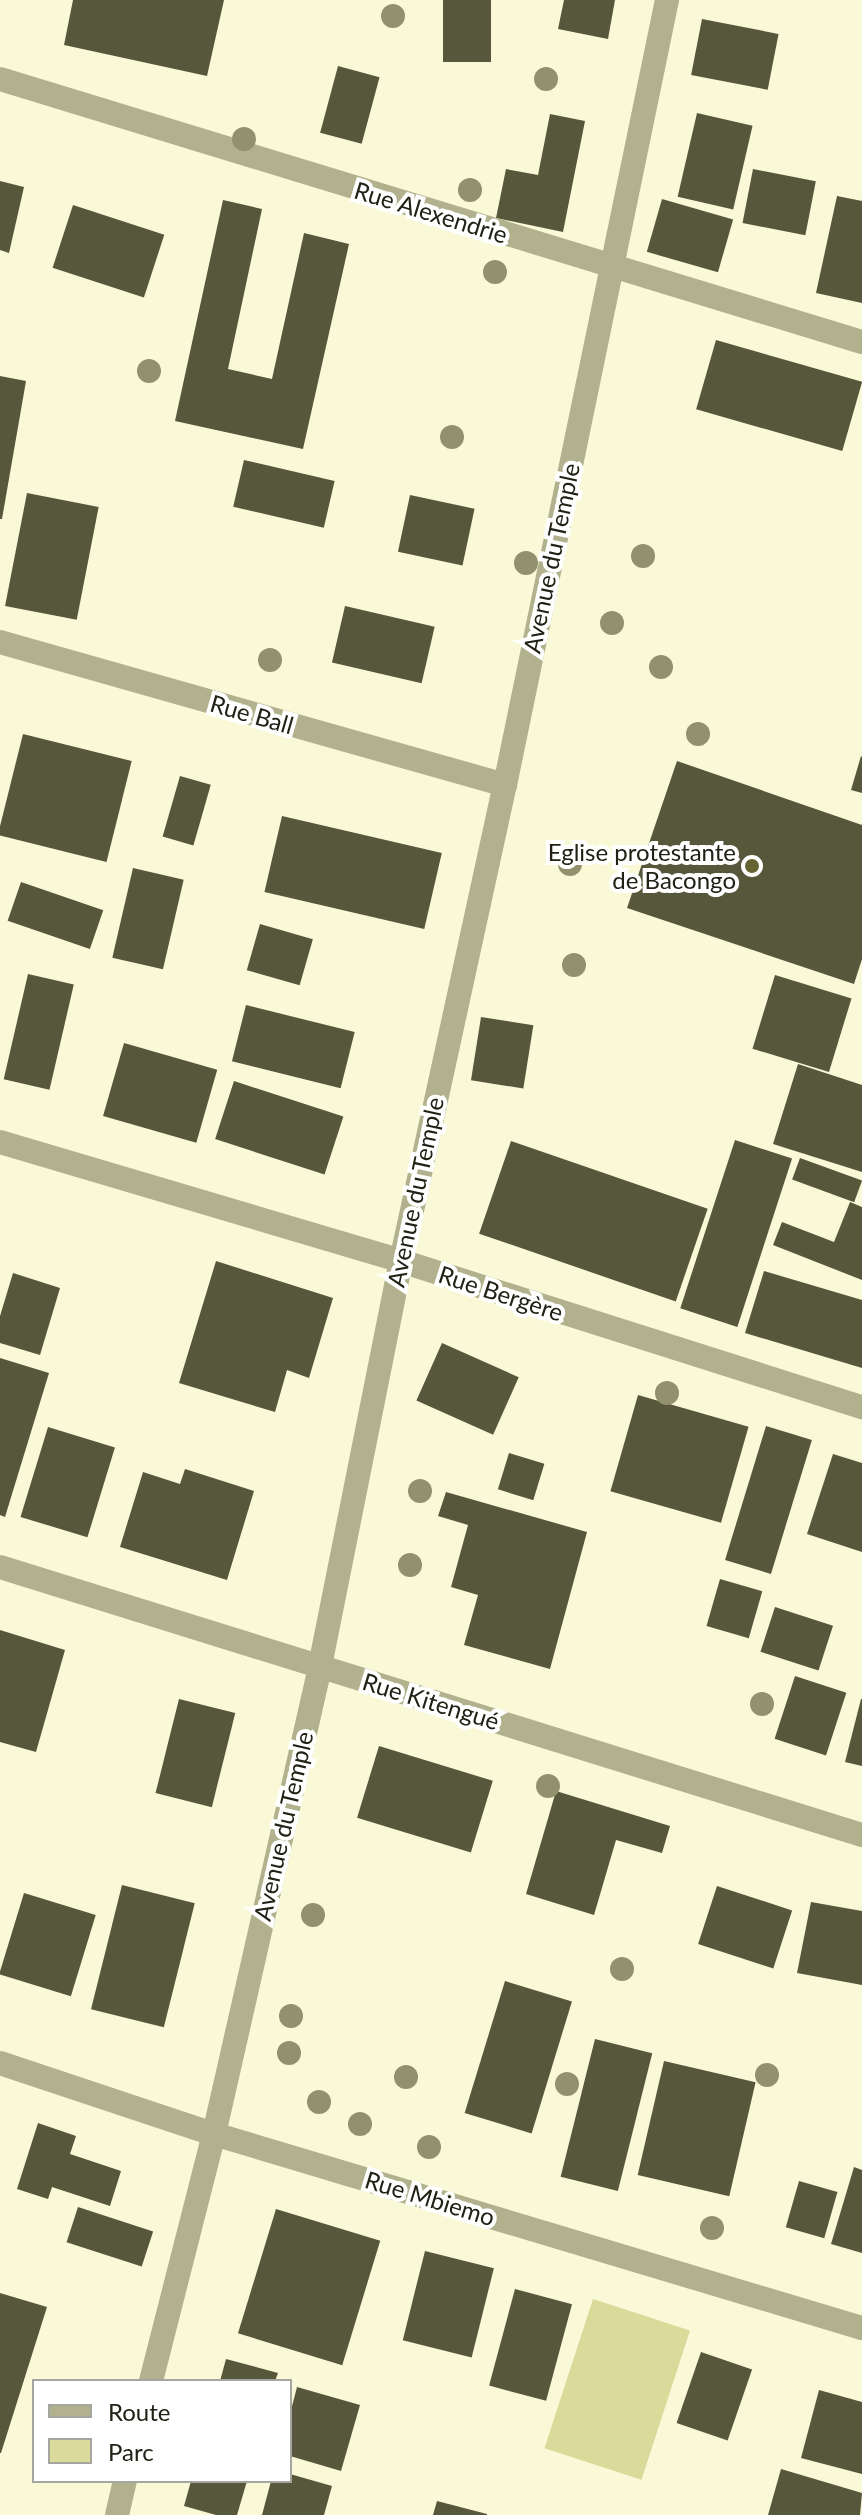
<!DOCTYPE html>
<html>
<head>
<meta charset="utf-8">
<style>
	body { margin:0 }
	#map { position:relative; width:862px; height:2515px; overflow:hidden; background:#f9f9d8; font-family:Lato,sans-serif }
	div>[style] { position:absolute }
	.green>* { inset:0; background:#dada9a; transform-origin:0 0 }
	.building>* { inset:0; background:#57573b; transform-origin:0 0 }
	.minor>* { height:24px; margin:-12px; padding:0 12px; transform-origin:12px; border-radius:12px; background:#b1b18d }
	.trees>* { width:24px; height:24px; margin:-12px; border-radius:50%; background:#92916e }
	.dots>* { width:22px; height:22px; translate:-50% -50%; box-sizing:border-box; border:4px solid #fff; border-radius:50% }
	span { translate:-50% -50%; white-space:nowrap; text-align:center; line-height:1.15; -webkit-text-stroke:8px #fff; paint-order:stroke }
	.street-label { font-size:24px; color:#212115 }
	.poi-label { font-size:24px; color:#212115 }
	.right { translate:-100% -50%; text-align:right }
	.legend { position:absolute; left:32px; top:2379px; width:260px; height:104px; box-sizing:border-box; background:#fff; border:2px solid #a6a6a1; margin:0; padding:10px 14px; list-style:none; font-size:24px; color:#212115 }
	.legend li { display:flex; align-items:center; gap:16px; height:40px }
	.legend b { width:40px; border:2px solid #a6a6a1 }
</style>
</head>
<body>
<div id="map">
	<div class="green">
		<div style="left:593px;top:2299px;width:102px;height:157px;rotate:18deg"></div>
	</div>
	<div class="building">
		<div style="clip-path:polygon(73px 0,224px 0,207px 76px,64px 45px)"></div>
		<div style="left:443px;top:0;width:48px;height:62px"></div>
		<div style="clip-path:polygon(564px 0,615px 0,608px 39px,558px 29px)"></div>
		<div style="left:702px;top:19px;width:78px;height:57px;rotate:11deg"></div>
		<div style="left:338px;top:66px;width:43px;height:69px;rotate:15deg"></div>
		<div style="left:697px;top:113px;width:57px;height:86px;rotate:13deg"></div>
		<div style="clip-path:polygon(550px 114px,585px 121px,563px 232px,496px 218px,506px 169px,538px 175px)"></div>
		<div style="left:753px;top:169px;width:64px;height:55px;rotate:11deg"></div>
		<div style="clip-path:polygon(0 181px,24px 187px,9px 253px,0 250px)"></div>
		<div style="clip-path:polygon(837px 196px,862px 201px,862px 303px,816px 293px)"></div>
		<div style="left:662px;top:199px;width:74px;height:55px;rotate:16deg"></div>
		<div style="clip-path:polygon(223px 200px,262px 209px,228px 369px,272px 379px,304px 233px,349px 244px,303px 449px,175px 421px)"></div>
		<div style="left:73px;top:205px;width:96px;height:66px;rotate:18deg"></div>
		<div style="left:716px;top:340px;width:152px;height:72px;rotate:16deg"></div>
		<div style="clip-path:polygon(0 376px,26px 381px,2px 519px,0 519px)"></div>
		<div style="left:244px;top:460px;width:93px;height:48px;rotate:13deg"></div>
		<div style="left:27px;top:493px;width:73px;height:115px;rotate:11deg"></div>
		<div style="left:410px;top:495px;width:66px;height:58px;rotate:12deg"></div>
		<div style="left:345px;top:606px;width:92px;height:58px;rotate:13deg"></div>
		<div style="left:23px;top:734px;width:112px;height:104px;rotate:14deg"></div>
		<div style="clip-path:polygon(861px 756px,862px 757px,862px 793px,851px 790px)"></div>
		<div style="clip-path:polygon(677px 761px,862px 825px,862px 959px,854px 984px,627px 908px)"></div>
		<div style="left:180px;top:776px;width:32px;height:63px;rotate:16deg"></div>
		<div style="left:282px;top:816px;width:164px;height:78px;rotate:13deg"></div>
		<div style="left:133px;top:868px;width:52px;height:92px;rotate:13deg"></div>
		<div style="left:21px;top:882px;width:87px;height:41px;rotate:19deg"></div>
		<div style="left:260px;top:924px;width:55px;height:48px;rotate:16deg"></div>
		<div style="left:28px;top:974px;width:47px;height:108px;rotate:13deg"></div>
		<div style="left:775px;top:975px;width:80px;height:77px;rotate:17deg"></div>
		<div style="left:246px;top:1005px;width:112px;height:58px;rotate:14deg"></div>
		<div style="left:481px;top:1017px;width:53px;height:64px;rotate:9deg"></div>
		<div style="left:124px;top:1043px;width:97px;height:76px;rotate:16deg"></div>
		<div style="clip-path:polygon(798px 1064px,862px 1085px,862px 1172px,773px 1144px)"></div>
		<div style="left:234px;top:1081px;width:115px;height:61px;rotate:18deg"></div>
		<div style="left:735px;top:1140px;width:60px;height:177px;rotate:18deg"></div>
		<div style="left:511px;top:1141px;width:208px;height:98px;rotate:19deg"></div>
		<div style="left:800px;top:1158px;width:66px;height:23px;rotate:20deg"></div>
		<div style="clip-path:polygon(850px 1202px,862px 1207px,862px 1280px,773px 1245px,782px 1222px,834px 1242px)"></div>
		<div style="clip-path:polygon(216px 1261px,333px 1298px,309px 1378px,287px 1370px,275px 1412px,179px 1383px)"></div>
		<div style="clip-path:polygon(764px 1271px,862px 1300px,862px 1368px,745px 1333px)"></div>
		<div style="clip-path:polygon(13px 1273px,60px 1288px,40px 1355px,0 1343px,0 1316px)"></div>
		<div style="left:442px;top:1343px;width:84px;height:63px;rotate:24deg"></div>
		<div style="clip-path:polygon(0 1358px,49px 1373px,5px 1517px,0 1515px)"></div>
		<div style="left:638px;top:1395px;width:115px;height:100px;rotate:16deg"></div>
		<div style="left:766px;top:1426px;width:48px;height:140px;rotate:17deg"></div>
		<div style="left:48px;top:1427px;width:70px;height:94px;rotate:17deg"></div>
		<div style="left:509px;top:1453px;width:37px;height:38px;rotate:17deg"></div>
		<div style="clip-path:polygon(833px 1454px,862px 1463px,862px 1552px,807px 1534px)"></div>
		<div style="clip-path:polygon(185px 1469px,254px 1491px,227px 1580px,120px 1547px,143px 1472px,180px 1484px)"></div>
		<div style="clip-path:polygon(446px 1492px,587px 1532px,550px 1669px,464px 1645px,478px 1595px,451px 1587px,468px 1525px,438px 1516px)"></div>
		<div style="left:720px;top:1579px;width:44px;height:49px;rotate:16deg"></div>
		<div style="left:775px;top:1607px;width:61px;height:47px;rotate:18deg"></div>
		<div style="clip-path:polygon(0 1630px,65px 1650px,36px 1752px,0 1742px)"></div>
		<div style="left:795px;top:1676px;width:54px;height:66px;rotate:18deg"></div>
		<div style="left:179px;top:1699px;width:58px;height:97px;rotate:14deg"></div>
		<div style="clip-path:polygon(861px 1699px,862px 1699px,862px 1766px,845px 1762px)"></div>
		<div style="left:379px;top:1746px;width:119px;height:75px;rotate:17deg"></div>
		<div style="clip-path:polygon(556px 1791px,670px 1826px,662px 1853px,616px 1840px,594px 1915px,526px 1894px)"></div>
		<div style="left:122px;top:1885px;width:75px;height:128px;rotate:14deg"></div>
		<div style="left:717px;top:1886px;width:79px;height:61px;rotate:18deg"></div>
		<div style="left:24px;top:1893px;width:75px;height:85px;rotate:17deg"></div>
		<div style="clip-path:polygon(811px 1902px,862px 1911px,862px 1985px,797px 1973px)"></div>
		<div style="left:505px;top:1981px;width:70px;height:138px;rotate:17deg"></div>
		<div style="left:595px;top:2039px;width:59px;height:142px;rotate:14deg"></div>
		<div style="left:664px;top:2061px;width:94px;height:117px;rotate:13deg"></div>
		<div style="clip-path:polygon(38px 2123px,76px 2136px,70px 2154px,121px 2171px,110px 2206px,52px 2187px,48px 2199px,17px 2189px)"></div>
		<div style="clip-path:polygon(854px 2167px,862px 2170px,862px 2253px,831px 2244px)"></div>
		<div style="left:799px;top:2181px;width:40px;height:48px;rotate:16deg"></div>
		<div style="left:78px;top:2207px;width:79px;height:37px;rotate:18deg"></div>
		<div style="left:276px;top:2209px;width:109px;height:130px;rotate:17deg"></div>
		<div style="left:425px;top:2251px;width:71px;height:92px;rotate:14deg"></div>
		<div style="left:515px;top:2289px;width:59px;height:100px;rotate:15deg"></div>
		<div style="clip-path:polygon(0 2293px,47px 2307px,1px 2453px,0 2453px)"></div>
		<div style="left:701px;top:2352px;width:54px;height:75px;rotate:19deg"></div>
		<div style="clip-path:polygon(226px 2359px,278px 2373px,275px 2381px,220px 2381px)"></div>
		<div style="clip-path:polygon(297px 2387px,360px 2405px,341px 2471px,290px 2456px,290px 2414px)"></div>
		<div style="clip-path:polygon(819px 2390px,862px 2402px,862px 2474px,801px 2458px)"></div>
		<div style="clip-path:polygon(781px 2469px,862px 2493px,860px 2515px,768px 2515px)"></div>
		<div style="clip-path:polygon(290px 2474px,332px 2486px,324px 2515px,262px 2515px,271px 2481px,290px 2481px)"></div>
		<div style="clip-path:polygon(191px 2481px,247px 2481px,237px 2515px,216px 2515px,184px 2506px)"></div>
		<div style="clip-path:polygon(437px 2501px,487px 2514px,487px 2515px,433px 2515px)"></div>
	</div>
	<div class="minor">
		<div style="left:0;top:79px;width:901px;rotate:16.97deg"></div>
		<div style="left:0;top:642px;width:525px;rotate:15.81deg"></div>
		<div style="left:0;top:1142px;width:418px;rotate:16.5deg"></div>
		<div style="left:401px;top:1261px;width:484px;rotate:17.6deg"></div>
		<div style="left:0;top:1567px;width:903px;rotate:17.27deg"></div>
		<div style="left:0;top:2063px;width:225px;rotate:18.4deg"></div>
		<div style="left:214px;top:2134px;width:676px;rotate:16.67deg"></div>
		<div style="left:151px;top:2381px;width:255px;rotate:-75.7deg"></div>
		<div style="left:214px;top:2134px;width:480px;rotate:-77.2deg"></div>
		<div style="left:320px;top:1666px;width:413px;rotate:-78.7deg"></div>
		<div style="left:401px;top:1261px;width:487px;rotate:-77.7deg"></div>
		<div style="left:505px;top:785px;width:802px;rotate:-78.34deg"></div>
		<div style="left:117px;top:2515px;width:35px;rotate:-77deg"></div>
	</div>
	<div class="trees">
		<div style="left:393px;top:16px"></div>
		<div style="left:546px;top:79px"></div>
		<div style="left:244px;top:139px"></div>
		<div style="left:470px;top:190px"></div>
		<div style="left:495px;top:272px"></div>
		<div style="left:149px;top:371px"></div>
		<div style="left:452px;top:437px"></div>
		<div style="left:643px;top:556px"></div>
		<div style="left:526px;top:563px"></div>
		<div style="left:612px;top:623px"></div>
		<div style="left:270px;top:660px"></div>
		<div style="left:661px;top:667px"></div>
		<div style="left:698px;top:734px"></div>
		<div style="left:570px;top:864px"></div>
		<div style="left:574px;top:965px"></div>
		<div style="left:667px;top:1393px"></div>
		<div style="left:420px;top:1491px"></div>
		<div style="left:410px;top:1565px"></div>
		<div style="left:762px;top:1704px"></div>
		<div style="left:548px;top:1786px"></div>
		<div style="left:313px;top:1915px"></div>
		<div style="left:622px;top:1969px"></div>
		<div style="left:291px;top:2016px"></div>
		<div style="left:289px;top:2053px"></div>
		<div style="left:767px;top:2075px"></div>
		<div style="left:406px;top:2077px"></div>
		<div style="left:567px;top:2084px"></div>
		<div style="left:319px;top:2102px"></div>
		<div style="left:360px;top:2124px"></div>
		<div style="left:429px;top:2147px"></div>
		<div style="left:712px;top:2228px"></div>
	</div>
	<div class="dots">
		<div style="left:752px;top:866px;background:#656431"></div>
	</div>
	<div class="street-label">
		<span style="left:431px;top:212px;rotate:17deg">Rue Alexendrie</span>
		<span style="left:551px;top:558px;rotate:-78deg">Avenue du Temple</span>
		<span style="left:252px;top:714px;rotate:16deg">Rue Ball</span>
		<span style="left:415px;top:1192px;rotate:-78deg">Avenue du Temple</span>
		<span style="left:501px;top:1293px;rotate:18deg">Rue Bergère</span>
		<span style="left:431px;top:1701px;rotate:17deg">Rue Kitengué</span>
		<span style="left:283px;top:1826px;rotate:-77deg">Avenue du Temple</span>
		<span style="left:430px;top:2198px;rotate:17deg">Rue Mbiemo</span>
	</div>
	<div class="poi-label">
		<span class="right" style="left:736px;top:866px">Eglise protestante<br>de Bacongo</span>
	</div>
	<ul class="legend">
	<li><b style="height:10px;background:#b1b18d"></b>Route</li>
	<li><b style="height:22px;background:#dada9a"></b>Parc</li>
	</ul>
</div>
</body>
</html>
